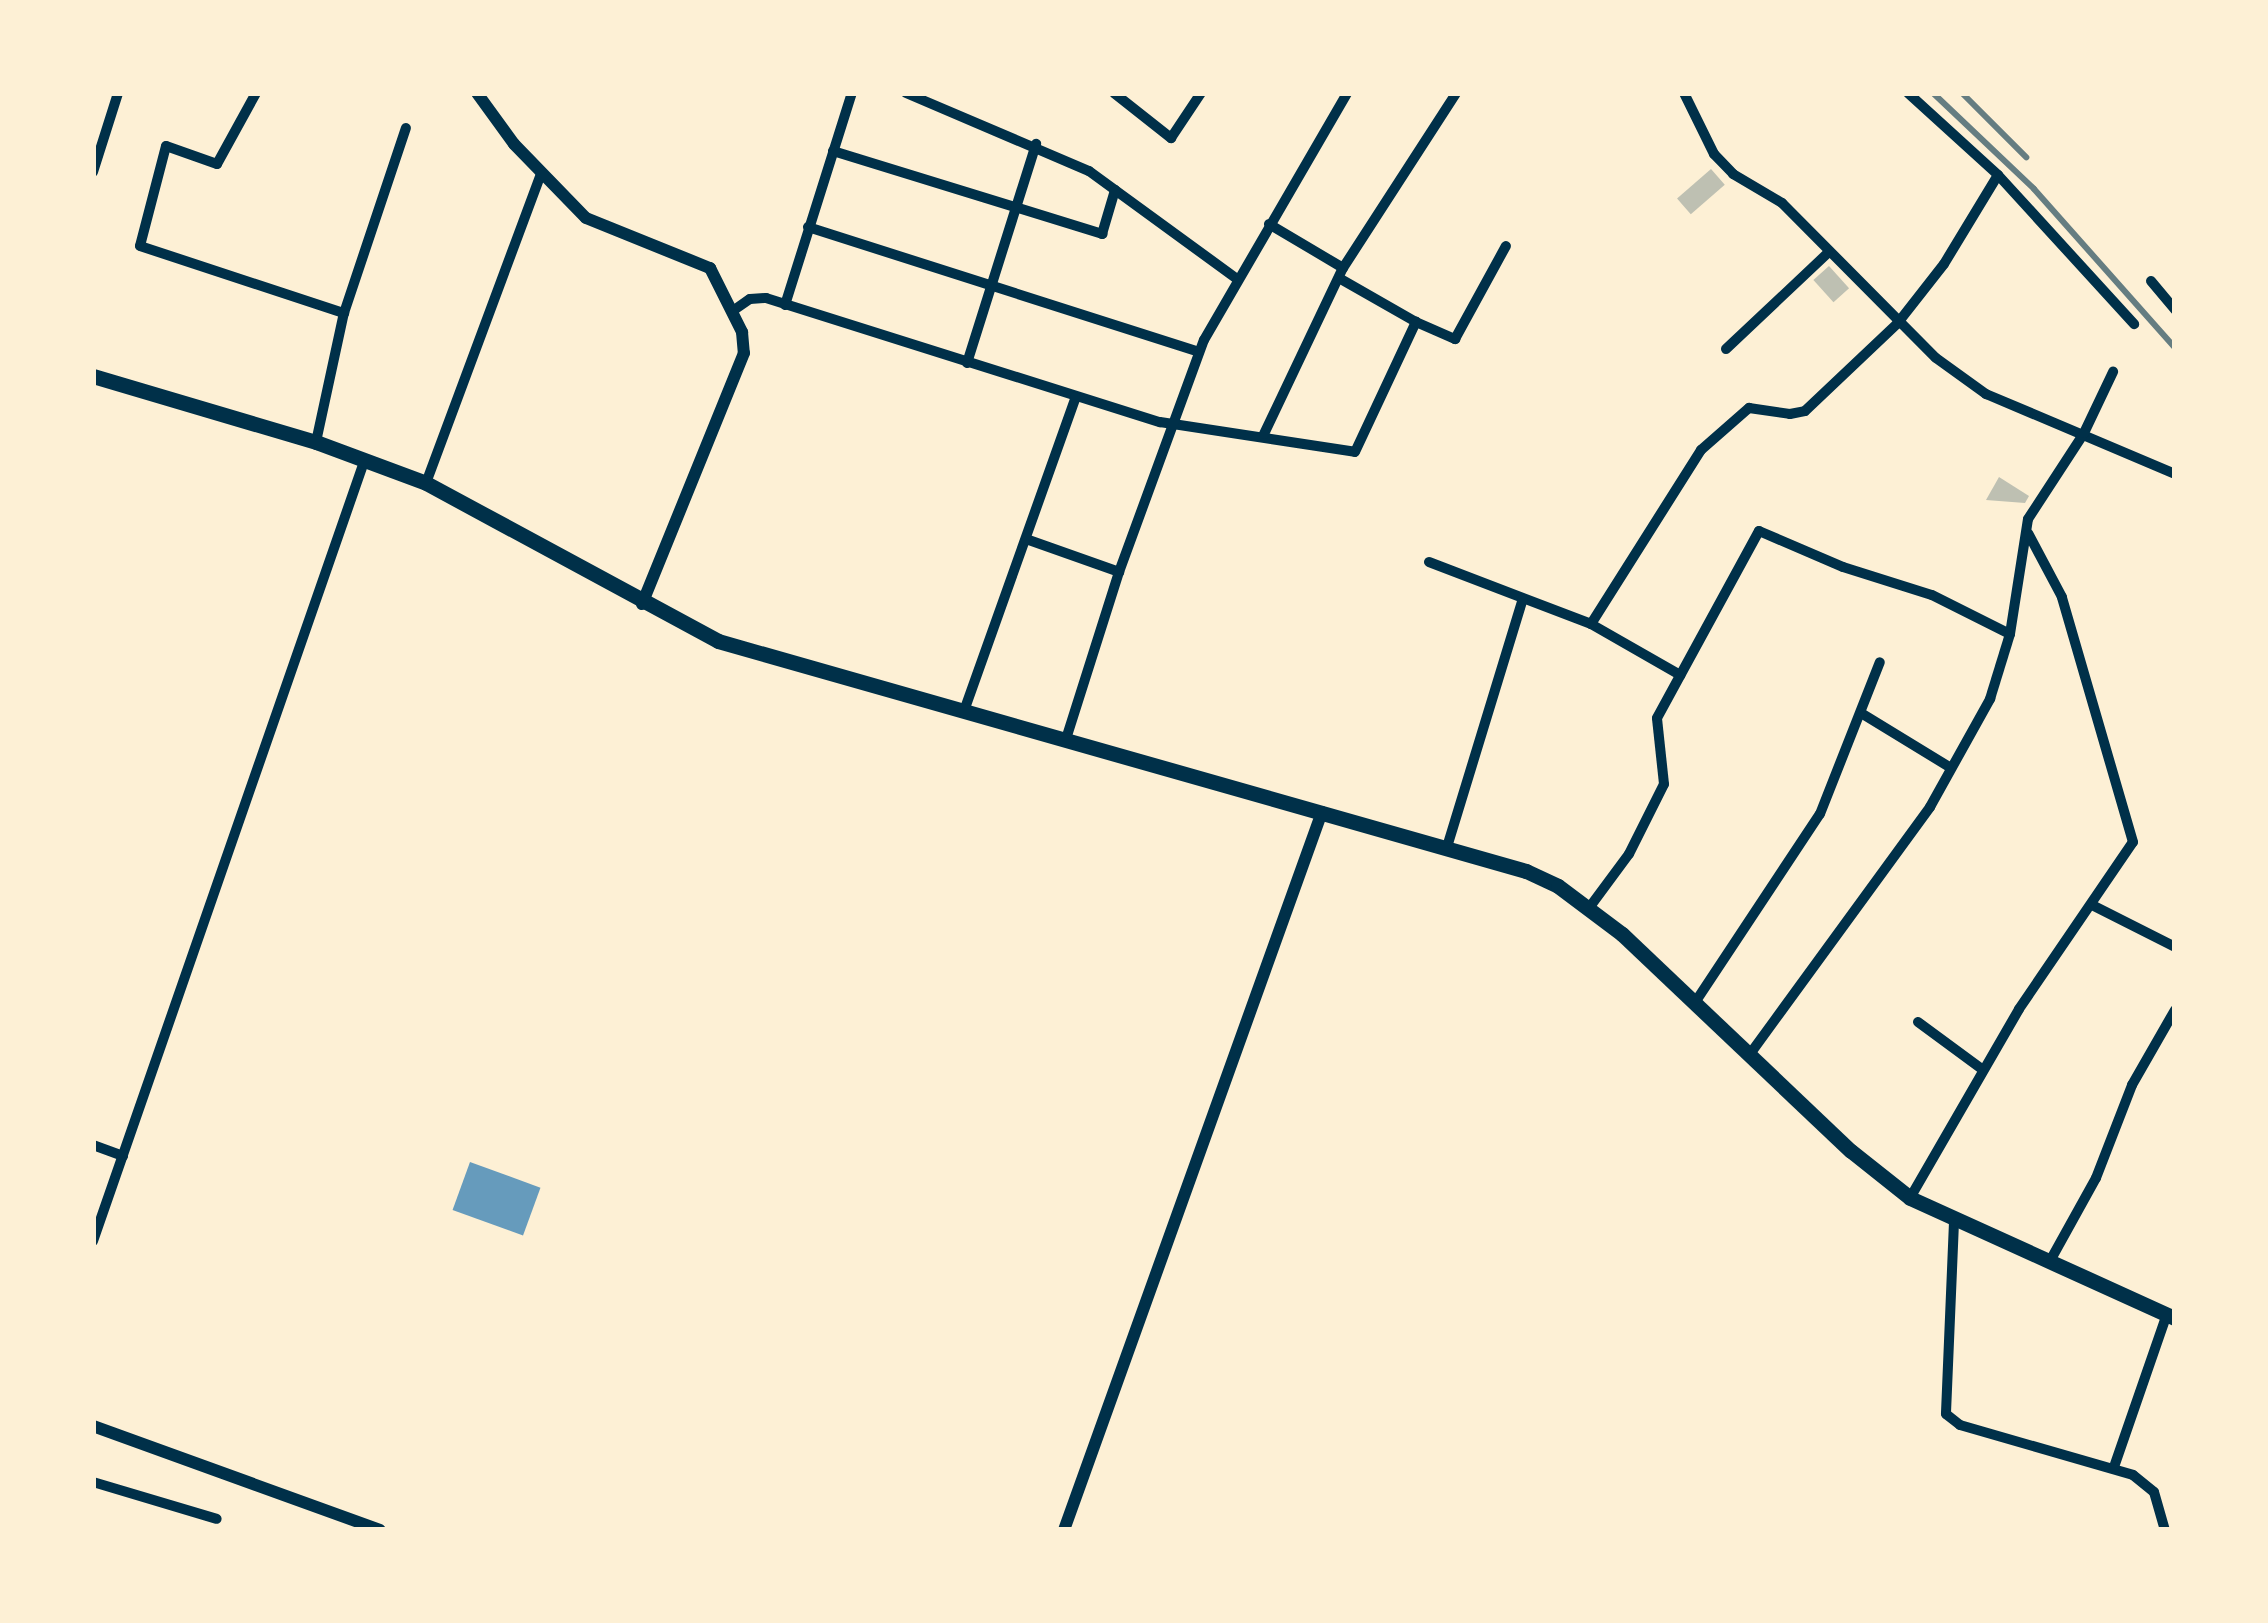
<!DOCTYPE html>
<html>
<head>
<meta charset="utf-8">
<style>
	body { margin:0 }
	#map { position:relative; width:2268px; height:1623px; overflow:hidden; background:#fdf0d5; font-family:Roboto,sans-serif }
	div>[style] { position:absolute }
	.water>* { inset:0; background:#669bbc; transform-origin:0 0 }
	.building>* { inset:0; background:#bec0b2; transform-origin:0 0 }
	.minor>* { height:10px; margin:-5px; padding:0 5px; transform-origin:5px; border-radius:5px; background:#003049 }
	.tertiary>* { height:12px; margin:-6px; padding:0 6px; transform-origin:6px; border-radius:6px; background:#003049 }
	.secondary>* { height:15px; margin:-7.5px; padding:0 7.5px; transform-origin:7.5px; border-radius:7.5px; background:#003049 }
	.rail>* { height:6px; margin:-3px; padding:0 3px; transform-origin:3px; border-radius:3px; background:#657d81 }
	span { translate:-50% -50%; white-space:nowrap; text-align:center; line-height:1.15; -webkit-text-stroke:12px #fdf0d5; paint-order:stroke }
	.frame { position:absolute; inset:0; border:96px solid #fdf0d5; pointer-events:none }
</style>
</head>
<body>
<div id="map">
	<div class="water">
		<div style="left:470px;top:1162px;width:75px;height:51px;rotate:20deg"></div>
	</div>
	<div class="building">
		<div style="left:1711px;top:169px;width:21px;height:45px;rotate:49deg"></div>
		<div style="left:1829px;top:266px;width:30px;height:21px;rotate:48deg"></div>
		<div style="clip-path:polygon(1999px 477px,2029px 496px,2025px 503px,1986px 500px)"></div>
	</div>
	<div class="minor">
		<div style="left:256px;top:93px;width:81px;rotate:118.8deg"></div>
		<div style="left:217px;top:164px;width:54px;rotate:-160.6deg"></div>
		<div style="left:166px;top:146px;width:103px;rotate:104.6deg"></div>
		<div style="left:140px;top:246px;width:215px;rotate:18.2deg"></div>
		<div style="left:906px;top:93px;width:199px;rotate:23.1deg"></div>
		<div style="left:1089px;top:171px;width:182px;rotate:36.1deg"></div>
		<div style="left:1114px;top:93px;width:73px;rotate:38.3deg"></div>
		<div style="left:1171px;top:138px;width:54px;rotate:-56.3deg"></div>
		<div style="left:1684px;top:93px;width:68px;rotate:63.8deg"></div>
		<div style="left:1714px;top:154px;width:28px;rotate:46deg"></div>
		<div style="left:1733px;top:174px;width:57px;rotate:30.6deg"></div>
		<div style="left:1782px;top:203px;width:218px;rotate:45.2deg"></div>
		<div style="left:1936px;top:358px;width:62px;rotate:35.8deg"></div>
		<div style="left:1986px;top:394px;width:205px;rotate:22.9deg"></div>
		<div style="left:1908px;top:93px;width:122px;rotate:42.3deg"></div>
		<div style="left:1998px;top:175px;width:202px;rotate:47.6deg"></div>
		<div style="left:833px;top:151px;width:282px;rotate:17.1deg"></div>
		<div style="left:1102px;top:234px;width:46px;rotate:-73.5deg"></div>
		<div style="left:93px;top:172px;width:83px;rotate:-72.4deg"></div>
		<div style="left:1269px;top:224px;width:86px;rotate:30.7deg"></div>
		<div style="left:808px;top:227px;width:410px;rotate:17.7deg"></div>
		<div style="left:2151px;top:281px;width:38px;rotate:50deg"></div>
		<div style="left:785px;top:305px;width:222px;rotate:-72.5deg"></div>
		<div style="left:734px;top:310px;width:19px;rotate:-35deg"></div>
		<div style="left:750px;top:299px;width:16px;rotate:-4deg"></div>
		<div style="left:766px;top:298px;width:413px;rotate:17.5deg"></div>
		<div style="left:1160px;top:422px;width:197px;rotate:8.7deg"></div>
		<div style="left:1355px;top:452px;width:144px;rotate:-64.9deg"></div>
		<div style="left:1416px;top:322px;width:89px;rotate:-150.3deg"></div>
		<div style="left:1416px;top:322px;width:43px;rotate:23.6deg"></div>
		<div style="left:1455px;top:339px;width:106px;rotate:-61.3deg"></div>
		<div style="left:1726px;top:349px;width:140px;rotate:-43.3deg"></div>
		<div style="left:967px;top:363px;width:230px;rotate:-72.5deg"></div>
		<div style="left:1264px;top:434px;width:184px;rotate:-64.6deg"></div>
		<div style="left:1343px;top:268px;width:208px;rotate:-57.1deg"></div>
		<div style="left:316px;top:442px;width:132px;rotate:-77.8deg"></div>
		<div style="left:344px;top:313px;width:195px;rotate:-71.5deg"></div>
		<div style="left:426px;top:483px;width:330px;rotate:-69.6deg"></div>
		<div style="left:1026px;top:539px;width:99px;rotate:19.5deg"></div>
		<div style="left:1429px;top:562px;width:173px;rotate:20.9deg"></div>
		<div style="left:1591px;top:624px;width:103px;rotate:29.8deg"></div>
		<div style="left:1591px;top:624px;width:206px;rotate:-57.7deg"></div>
		<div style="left:1701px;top:450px;width:64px;rotate:-41.2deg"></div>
		<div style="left:1749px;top:408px;width:41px;rotate:8.3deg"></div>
		<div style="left:1790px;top:414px;width:15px;rotate:-11deg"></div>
		<div style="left:1805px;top:411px;width:127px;rotate:-43.4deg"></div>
		<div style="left:1897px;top:324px;width:76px;rotate:-51.9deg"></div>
		<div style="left:1944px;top:264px;width:104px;rotate:-58.8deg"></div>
		<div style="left:964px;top:711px;width:333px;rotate:-70.4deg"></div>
		<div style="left:1861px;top:713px;width:105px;rotate:31.4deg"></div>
		<div style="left:1066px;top:739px;width:175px;rotate:-72.4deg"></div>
		<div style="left:1119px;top:572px;width:247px;rotate:-69.9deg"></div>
		<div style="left:1204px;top:340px;width:285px;rotate:-59.9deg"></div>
		<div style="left:1447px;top:847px;width:259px;rotate:-73deg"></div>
		<div style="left:2094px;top:906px;width:91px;rotate:26.8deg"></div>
		<div style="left:1589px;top:908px;width:67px;rotate:-53.5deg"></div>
		<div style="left:1629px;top:854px;width:78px;rotate:-63.4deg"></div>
		<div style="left:1664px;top:784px;width:66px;rotate:-96.1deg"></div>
		<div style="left:1657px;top:718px;width:213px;rotate:-61.4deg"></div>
		<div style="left:1759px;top:531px;width:91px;rotate:23.2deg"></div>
		<div style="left:1843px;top:567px;width:93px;rotate:17.5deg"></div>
		<div style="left:1932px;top:595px;width:87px;rotate:26.6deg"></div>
		<div style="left:1696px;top:1001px;width:224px;rotate:-56.5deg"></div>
		<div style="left:1820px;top:814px;width:163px;rotate:-68.5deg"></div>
		<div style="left:1918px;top:1022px;width:81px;rotate:36.4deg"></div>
		<div style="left:1750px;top:1054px;width:306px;rotate:-53.9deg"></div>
		<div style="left:1930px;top:807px;width:124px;rotate:-60.9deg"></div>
		<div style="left:1990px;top:699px;width:68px;rotate:-72.9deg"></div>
		<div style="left:2010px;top:634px;width:116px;rotate:-81.1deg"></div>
		<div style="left:2028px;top:519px;width:103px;rotate:-56.9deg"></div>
		<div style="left:2084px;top:433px;width:68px;rotate:-64.6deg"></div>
		<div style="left:93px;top:1145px;width:32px;rotate:20deg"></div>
		<div style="left:1910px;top:1198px;width:218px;rotate:-60deg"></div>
		<div style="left:2019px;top:1009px;width:202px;rotate:-55.7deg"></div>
		<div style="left:2133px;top:842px;width:255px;rotate:-106.2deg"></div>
		<div style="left:2062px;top:597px;width:72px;rotate:-118deg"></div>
		<div style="left:1954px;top:1222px;width:192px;rotate:92.4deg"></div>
		<div style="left:1946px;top:1414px;width:18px;rotate:38deg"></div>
		<div style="left:1960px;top:1425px;width:180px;rotate:16.1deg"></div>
		<div style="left:2133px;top:1475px;width:27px;rotate:39deg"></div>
		<div style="left:2154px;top:1492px;width:40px;rotate:74deg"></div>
		<div style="left:93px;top:1241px;width:828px;rotate:-70.82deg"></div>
		<div style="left:2050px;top:1261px;width:95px;rotate:-61deg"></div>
		<div style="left:2096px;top:1178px;width:100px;rotate:-68.8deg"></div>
		<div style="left:2132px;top:1085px;width:86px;rotate:-60.2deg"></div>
		<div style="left:2114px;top:1467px;width:162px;rotate:-70.9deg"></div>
		<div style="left:93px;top:1482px;width:129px;rotate:16.6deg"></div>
	</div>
	<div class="tertiary">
		<div style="left:477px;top:93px;width:63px;rotate:54deg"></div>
		<div style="left:514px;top:144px;width:103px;rotate:45.8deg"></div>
		<div style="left:586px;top:218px;width:134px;rotate:22deg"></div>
		<div style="left:710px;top:268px;width:72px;rotate:63.4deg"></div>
		<div style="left:742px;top:332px;width:21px;rotate:85deg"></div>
		<div style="left:744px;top:353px;width:271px;rotate:112.1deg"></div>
		<div style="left:93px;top:1426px;width:305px;rotate:19.9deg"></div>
		<div style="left:1064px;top:1530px;width:763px;rotate:-70.24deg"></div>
	</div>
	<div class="secondary">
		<div style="left:93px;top:376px;width:233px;rotate:16.5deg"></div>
		<div style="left:316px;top:442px;width:117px;rotate:20.4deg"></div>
		<div style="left:426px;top:483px;width:332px;rotate:28.4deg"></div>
		<div style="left:718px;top:641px;width:840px;rotate:15.89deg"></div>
		<div style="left:1526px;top:871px;width:35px;rotate:25deg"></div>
		<div style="left:1558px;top:886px;width:80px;rotate:36.9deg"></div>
		<div style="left:1622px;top:934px;width:315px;rotate:43.5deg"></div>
		<div style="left:1851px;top:1151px;width:75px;rotate:38.5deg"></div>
		<div style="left:1910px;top:1198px;width:291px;rotate:24.4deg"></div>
	</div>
	<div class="rail">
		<div style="left:1933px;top:93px;width:139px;rotate:43.5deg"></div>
		<div style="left:2034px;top:189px;width:213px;rotate:48.4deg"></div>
		<div style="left:1962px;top:93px;width:91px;rotate:45deg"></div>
	</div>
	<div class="frame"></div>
</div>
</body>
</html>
